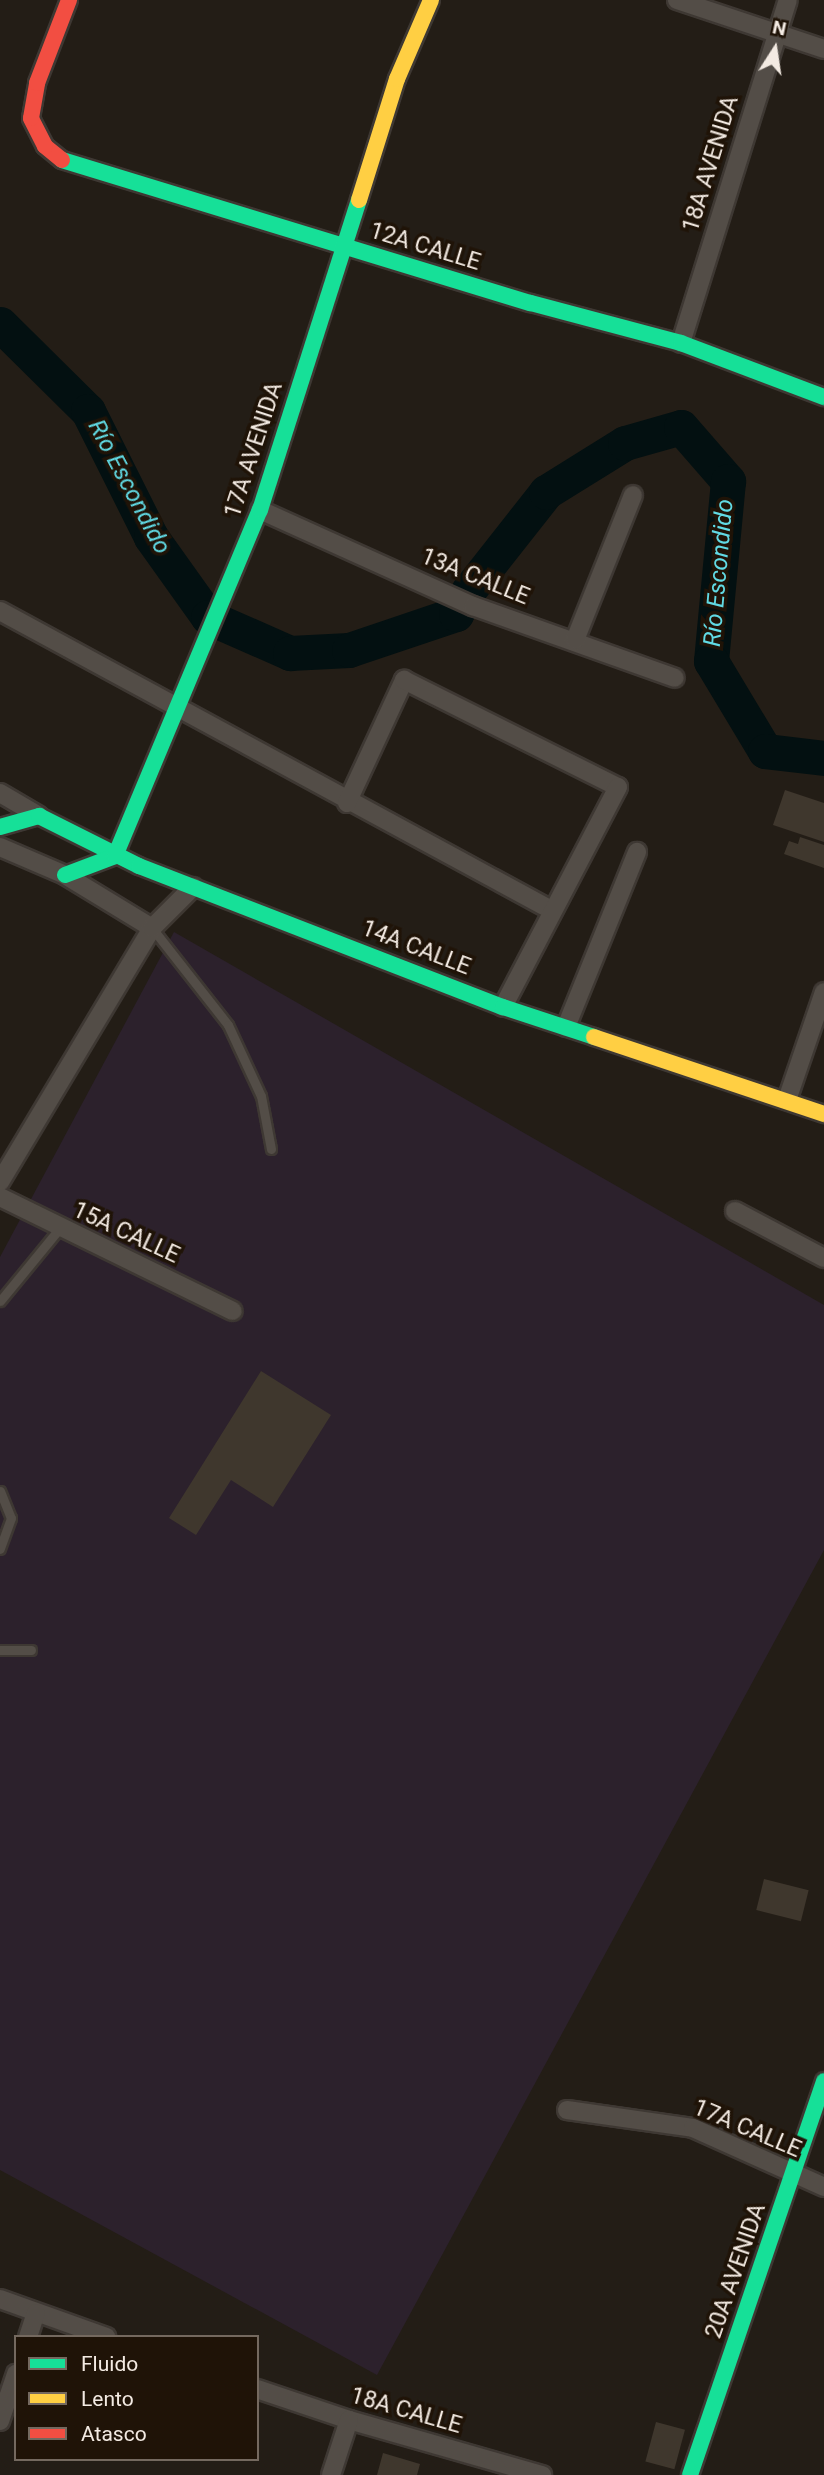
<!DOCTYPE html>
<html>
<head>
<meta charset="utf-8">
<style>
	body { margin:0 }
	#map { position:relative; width:824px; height:2475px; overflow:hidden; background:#231d16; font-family:Roboto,sans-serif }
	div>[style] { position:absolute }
	.industrial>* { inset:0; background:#2c212c }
	.river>* { height:35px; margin:-17.5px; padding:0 17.5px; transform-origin:17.5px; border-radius:17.5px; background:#031011 }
	.building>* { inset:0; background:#3f372d; transform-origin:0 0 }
	.roads { filter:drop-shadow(2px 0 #3e3833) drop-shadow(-2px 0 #3e3833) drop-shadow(0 2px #3e3833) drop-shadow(0 -2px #3e3833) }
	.lane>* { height:9px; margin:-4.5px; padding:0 4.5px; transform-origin:4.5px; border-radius:4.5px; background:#534d47 }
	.street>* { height:18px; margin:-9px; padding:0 9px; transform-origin:9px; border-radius:9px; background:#534d47 }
	.fast>* { height:16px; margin:-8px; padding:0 8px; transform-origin:8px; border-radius:8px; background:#16e098 }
	.slow>* { height:16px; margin:-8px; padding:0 8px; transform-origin:8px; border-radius:8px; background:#ffcf43 }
	.jam>* { height:16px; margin:-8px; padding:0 8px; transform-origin:8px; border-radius:8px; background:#f24e42 }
	span { translate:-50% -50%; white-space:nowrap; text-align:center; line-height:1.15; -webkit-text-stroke:7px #1f1307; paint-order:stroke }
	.street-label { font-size:23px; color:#f3eae2 }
	.water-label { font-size:24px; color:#61dae4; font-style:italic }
	.legend { position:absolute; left:14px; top:2335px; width:245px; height:126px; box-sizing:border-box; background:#1f1307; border:2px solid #74695f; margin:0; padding:9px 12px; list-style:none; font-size:21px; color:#f3eae2 }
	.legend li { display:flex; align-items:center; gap:14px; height:35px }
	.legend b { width:35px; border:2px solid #74695f }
	.north { position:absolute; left:740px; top:14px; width:70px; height:70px; -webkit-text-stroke:5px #1f1307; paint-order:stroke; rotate:12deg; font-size:19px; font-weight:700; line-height:28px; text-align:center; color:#f3eae2 }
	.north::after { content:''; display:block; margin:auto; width:24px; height:32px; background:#f3eae2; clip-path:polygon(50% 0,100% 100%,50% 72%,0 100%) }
</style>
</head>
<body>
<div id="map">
	<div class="industrial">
		<div style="clip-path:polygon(174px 932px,824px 1305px,824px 1550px,377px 2375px,0 2170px,0 1257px)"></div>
	</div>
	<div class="river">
		<div style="left:0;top:324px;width:124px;rotate:44.7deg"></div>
		<div style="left:88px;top:411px;width:141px;rotate:63.4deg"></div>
		<div style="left:151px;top:537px;width:98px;rotate:54.5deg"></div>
		<div style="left:208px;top:617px;width:90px;rotate:23.7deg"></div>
		<div style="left:290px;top:653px;width:59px;rotate:-2.9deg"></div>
		<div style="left:349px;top:650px;width:113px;rotate:-18.6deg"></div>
		<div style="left:456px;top:614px;width:27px;rotate:-62deg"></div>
		<div style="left:469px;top:590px;width:125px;rotate:-51.8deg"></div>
		<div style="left:546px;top:492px;width:93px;rotate:-31.8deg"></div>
		<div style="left:625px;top:443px;width:58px;rotate:-15.9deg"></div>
		<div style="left:681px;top:427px;width:72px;rotate:49deg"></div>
		<div style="left:728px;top:481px;width:181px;rotate:95.4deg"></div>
		<div style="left:711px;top:661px;width:105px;rotate:59deg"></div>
		<div style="left:765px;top:751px;width:59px;rotate:6.8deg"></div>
	</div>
	<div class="building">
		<div style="clip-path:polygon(785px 790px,824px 803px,824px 842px,773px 825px)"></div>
		<div style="clip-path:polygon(800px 837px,824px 845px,824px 868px,784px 854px,789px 841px,798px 844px)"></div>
		<div style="clip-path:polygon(261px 1371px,331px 1415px,273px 1507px,231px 1480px,196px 1535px,169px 1518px)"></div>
		<div style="left:764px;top:1879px;width:46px;height:32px;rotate:14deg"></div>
		<div style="left:656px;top:2422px;width:30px;height:41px;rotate:15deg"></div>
		<div style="clip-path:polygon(383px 2453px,420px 2464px,417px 2475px,377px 2475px)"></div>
	</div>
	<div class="roads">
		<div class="lane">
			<div style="left:152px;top:928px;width:123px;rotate:51.9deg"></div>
			<div style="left:228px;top:1025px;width:78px;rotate:65.1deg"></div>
			<div style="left:261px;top:1096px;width:54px;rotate:79.3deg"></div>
			<div style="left:0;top:1301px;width:93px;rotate:-50.7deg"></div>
			<div style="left:0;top:1491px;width:29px;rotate:68deg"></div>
			<div style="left:11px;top:1518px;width:33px;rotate:110deg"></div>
			<div style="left:0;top:1650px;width:31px"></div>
		</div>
		<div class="street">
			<div style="left:677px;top:0;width:155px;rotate:18.4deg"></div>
			<div style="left:681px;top:343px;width:359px;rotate:-72.7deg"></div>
			<div style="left:260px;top:510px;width:234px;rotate:24.3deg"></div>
			<div style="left:473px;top:606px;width:214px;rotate:19.6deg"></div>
			<div style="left:0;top:611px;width:629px;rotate:28.48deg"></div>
			<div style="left:575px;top:640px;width:156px;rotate:-68.2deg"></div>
			<div style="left:0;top:793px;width:45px;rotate:30.5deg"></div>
			<div style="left:347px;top:803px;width:136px;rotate:-65.1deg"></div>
			<div style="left:404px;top:680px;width:239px;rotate:26.6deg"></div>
			<div style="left:618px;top:787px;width:248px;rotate:117.6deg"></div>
			<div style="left:0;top:847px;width:71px;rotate:23.3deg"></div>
			<div style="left:65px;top:875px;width:102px;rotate:31.3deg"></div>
			<div style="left:152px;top:928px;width:296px;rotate:120.9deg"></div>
			<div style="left:152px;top:928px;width:58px;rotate:-45deg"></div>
			<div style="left:566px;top:1027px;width:189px;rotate:-67.9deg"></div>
			<div style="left:787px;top:1100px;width:114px;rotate:-71.1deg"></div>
			<div style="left:0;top:1197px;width:259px;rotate:26.1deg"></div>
			<div style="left:735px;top:1211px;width:101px;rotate:27.8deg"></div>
			<div style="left:567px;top:2110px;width:127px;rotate:8.1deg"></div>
			<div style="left:693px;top:2128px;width:144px;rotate:24.2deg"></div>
			<div style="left:0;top:2299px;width:113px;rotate:19.7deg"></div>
			<div style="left:28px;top:2337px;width:25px;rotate:-72deg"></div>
			<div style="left:257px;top:2389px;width:97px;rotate:18.6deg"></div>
			<div style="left:349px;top:2420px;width:201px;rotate:15.9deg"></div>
			<div style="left:0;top:2421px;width:50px;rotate:-71.2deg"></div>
			<div style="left:331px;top:2475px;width:58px;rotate:-71.9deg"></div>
		</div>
		<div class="fast">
			<div style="left:62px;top:160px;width:490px;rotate:17deg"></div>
			<div style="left:531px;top:303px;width:155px;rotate:14.9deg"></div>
			<div style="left:681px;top:343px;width:153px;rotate:20.7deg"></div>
			<div style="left:0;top:827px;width:41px;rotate:-15.8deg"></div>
			<div style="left:39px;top:816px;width:112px;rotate:26.6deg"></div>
			<div style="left:139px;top:866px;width:390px;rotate:21.2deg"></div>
			<div style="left:503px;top:1007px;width:96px;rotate:18.2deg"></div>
			<div style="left:65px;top:875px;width:53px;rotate:-20.8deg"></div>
			<div style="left:115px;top:856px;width:375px;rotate:-67.3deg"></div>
			<div style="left:260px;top:510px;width:325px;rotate:-72.3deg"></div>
			<div style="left:690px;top:2475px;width:416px;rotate:-71.2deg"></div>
		</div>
		<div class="slow">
			<div style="left:359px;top:200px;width:127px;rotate:-72.6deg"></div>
			<div style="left:397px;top:79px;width:86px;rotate:-66.7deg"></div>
			<div style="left:594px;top:1037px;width:243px;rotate:18.5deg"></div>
		</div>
		<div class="jam">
			<div style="left:62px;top:160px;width:22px;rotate:-141deg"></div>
			<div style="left:45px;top:146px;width:31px;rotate:-117deg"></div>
			<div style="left:31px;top:118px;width:36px;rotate:-80deg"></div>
			<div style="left:37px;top:83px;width:89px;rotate:-68.9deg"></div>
		</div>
	</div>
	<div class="street-label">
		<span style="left:711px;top:164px;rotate:-73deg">18A AVENIDA</span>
		<span style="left:425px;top:247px;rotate:17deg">12A CALLE</span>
		<span style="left:254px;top:450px;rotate:-72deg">17A AVENIDA</span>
		<span style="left:475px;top:577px;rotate:22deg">13A CALLE</span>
		<span style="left:416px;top:948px;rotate:21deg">14A CALLE</span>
		<span style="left:126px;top:1233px;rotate:25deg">15A CALLE</span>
		<span style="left:747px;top:2129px;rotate:23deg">17A CALLE</span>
		<span style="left:736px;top:2271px;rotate:-71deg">20A AVENIDA</span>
		<span style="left:406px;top:2411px;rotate:16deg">18A CALLE</span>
	</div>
	<div class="water-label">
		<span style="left:129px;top:487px;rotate:62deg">Río Escondido</span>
		<span style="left:719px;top:573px;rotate:-85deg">Río Escondido</span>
	</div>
	<ul class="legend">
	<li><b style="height:9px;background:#16e098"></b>Fluido</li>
	<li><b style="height:9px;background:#ffcf43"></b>Lento</li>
	<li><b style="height:9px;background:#f24e42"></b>Atasco</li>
	</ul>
	<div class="north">N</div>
</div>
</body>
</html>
